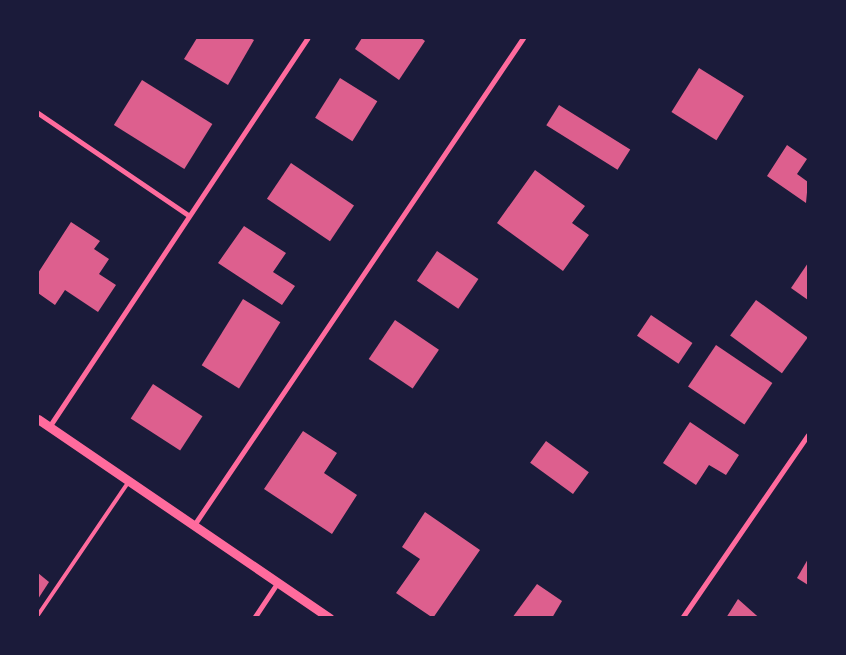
<!DOCTYPE html>
<html>
<head>
<meta charset="utf-8">
<style>
	body { margin:0 }
	#map { position:relative; width:846px; height:655px; overflow:hidden; background:#1b1b3a; font-family:"Crimson Pro",serif }
	div>[style] { position:absolute }
	.building>* { inset:0; background:#dd5f8e; transform-origin:0 0 }
	.service>* { height:4px; margin:-2px; padding:0 2px; transform-origin:2px; border-radius:2px; background:#ff6b9d }
	.minor>* { height:5px; margin:-2.5px; padding:0 2.5px; transform-origin:2.5px; border-radius:2.5px; background:#ff6b9d }
	.tertiary>* { height:9px; margin:-4.5px; padding:0 4.5px; transform-origin:4.5px; border-radius:4.5px; background:#ff6b9d }
	span { translate:-50% -50%; white-space:nowrap; text-align:center; line-height:1.15; -webkit-text-stroke:5px #1b1b3a; paint-order:stroke }
	.frame { position:absolute; inset:0; border:39px solid #1b1b3a; pointer-events:none }
</style>
</head>
<body>
<div id="map">
	<div class="building">
		<div style="clip-path:polygon(197px 38px,250px 38px,254px 40px,228px 85px,184px 59px)"></div>
		<div style="clip-path:polygon(362px 38px,421px 38px,425px 41px,399px 80px,355px 49px)"></div>
		<div style="left:699px;top:68px;width:53px;height:52px;rotate:32deg"></div>
		<div style="left:340px;top:78px;width:44px;height:47px;rotate:32deg"></div>
		<div style="left:142px;top:80px;width:83px;height:53px;rotate:32deg"></div>
		<div style="left:559px;top:105px;width:84px;height:24px;rotate:32deg"></div>
		<div style="clip-path:polygon(787px 145px,807px 159px,797px 174px,808px 182px,806px 203px,767px 176px)"></div>
		<div style="left:291px;top:163px;width:76px;height:43px;rotate:34deg"></div>
		<div style="clip-path:polygon(535px 170px,585px 206px,572px 223px,589px 235px,563px 271px,497px 223px)"></div>
		<div style="clip-path:polygon(71px 222px,100px 241px,94px 249px,109px 259px,99px 274px,116px 285px,98px 312px,65px 290px,55px 305px,38px 293px,38px 273px)"></div>
		<div style="clip-path:polygon(244px 226px,286px 253px,273px 272px,295px 286px,282px 305px,218px 263px)"></div>
		<div style="left:437px;top:251px;width:50px;height:36px;rotate:34deg"></div>
		<div style="clip-path:polygon(808px 263px,808px 300px,791px 288px)"></div>
		<div style="left:243px;top:299px;width:44px;height:78px;rotate:32deg"></div>
		<div style="left:756px;top:300px;width:64px;height:44px;rotate:36deg"></div>
		<div style="left:651px;top:315px;width:50px;height:25px;rotate:34deg"></div>
		<div style="left:395px;top:320px;width:53px;height:47px;rotate:34deg"></div>
		<div style="left:716px;top:345px;width:68px;height:50px;rotate:34deg"></div>
		<div style="left:153px;top:384px;width:59px;height:41px;rotate:33deg"></div>
		<div style="clip-path:polygon(690px 422px,739px 455px,726px 475px,709px 465px,696px 485px,663px 463px)"></div>
		<div style="clip-path:polygon(303px 431px,337px 453px,324px 473px,357px 495px,332px 534px,264px 489px)"></div>
		<div style="left:546px;top:441px;width:53px;height:27px;rotate:36deg"></div>
		<div style="clip-path:polygon(425px 512px,480px 550px,433px 618px,396px 593px,420px 559px,402px 547px)"></div>
		<div style="clip-path:polygon(808px 559px,808px 585px,797px 578px)"></div>
		<div style="clip-path:polygon(38px 573px,49px 582px,38px 599px)"></div>
		<div style="clip-path:polygon(537px 584px,562px 601px,552px 618px,512px 618px)"></div>
		<div style="clip-path:polygon(738px 599px,756px 615px,760px 618px,726px 618px)"></div>
	</div>
	<div class="service">
		<div style="left:38px;top:615px;width:162px;rotate:-55.8deg"></div>
	</div>
	<div class="minor">
		<div style="left:38px;top:113px;width:181px;rotate:34.2deg"></div>
		<div style="left:49px;top:427px;width:467px;rotate:-56.4deg"></div>
		<div style="left:194px;top:525px;width:588px;rotate:-55.96deg"></div>
		<div style="left:254px;top:618px;width:43px;rotate:-56.3deg"></div>
		<div style="left:682px;top:618px;width:222px;rotate:-55.5deg"></div>
	</div>
	<div class="tertiary">
		<div style="left:38px;top:419px;width:353px;rotate:34.3deg"></div>
	</div>
	<div class="frame"></div>
</div>
</body>
</html>
